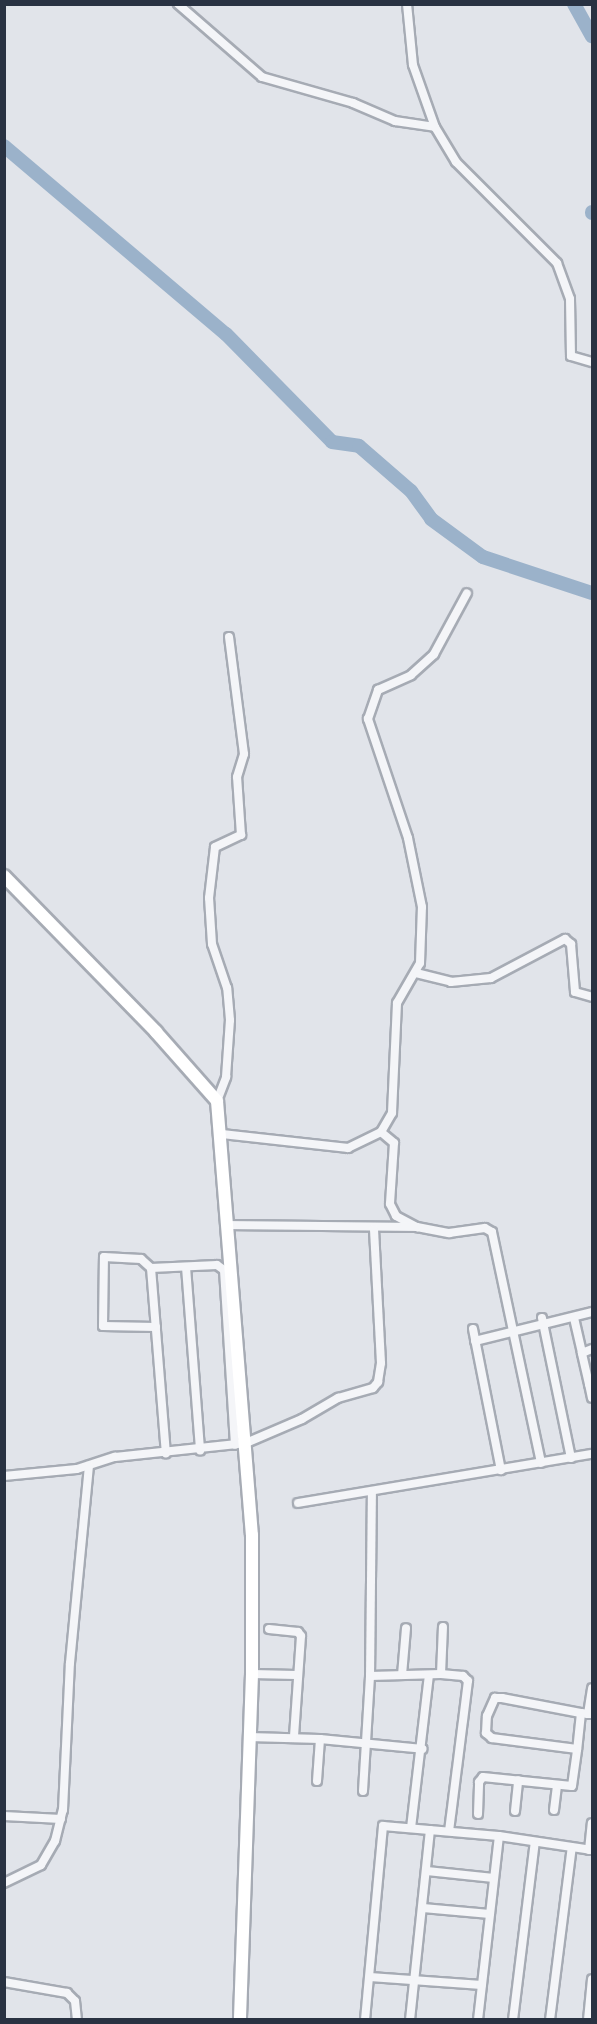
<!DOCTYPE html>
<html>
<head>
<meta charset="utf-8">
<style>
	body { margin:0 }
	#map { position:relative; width:597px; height:2024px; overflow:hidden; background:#e1e4ea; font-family:"DM Sans",sans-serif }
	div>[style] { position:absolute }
	.river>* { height:14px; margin:-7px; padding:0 7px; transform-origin:7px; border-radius:7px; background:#9bb2ca }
	.roads { filter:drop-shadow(2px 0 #a6abb4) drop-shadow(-2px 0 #a6abb4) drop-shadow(0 2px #a6abb4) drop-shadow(0 -2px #a6abb4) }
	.street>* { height:8px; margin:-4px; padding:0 4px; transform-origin:4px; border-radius:4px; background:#f4f5f8 }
	.secondary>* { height:12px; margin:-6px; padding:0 6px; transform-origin:6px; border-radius:6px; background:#fff }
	span { translate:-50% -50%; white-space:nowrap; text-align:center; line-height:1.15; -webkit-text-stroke:5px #f0f3f7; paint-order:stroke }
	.frame { position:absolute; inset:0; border:6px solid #293242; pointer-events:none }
</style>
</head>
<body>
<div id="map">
	<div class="river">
		<div style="left:574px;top:4px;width:37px;rotate:61deg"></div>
		<div style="left:4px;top:146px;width:291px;rotate:40.3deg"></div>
		<div style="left:226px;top:334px;width:151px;rotate:45.5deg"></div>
		<div style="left:332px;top:442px;width:27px;rotate:8deg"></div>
		<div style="left:359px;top:446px;width:69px;rotate:40.9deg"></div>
		<div style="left:411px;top:491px;width:34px;rotate:54deg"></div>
		<div style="left:431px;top:519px;width:64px;rotate:36.2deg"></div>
		<div style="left:483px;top:557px;width:115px;rotate:18.3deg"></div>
		<div style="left:592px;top:212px;width:1px;rotate:90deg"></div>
	</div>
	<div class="roads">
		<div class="street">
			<div style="left:178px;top:4px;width:111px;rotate:41deg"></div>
			<div style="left:262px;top:77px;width:95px;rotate:15.9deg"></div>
			<div style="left:353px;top:103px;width:46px;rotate:23.2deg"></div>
			<div style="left:395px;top:121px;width:40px;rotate:8.5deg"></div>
			<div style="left:407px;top:4px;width:61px;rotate:84.4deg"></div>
			<div style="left:413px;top:65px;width:66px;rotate:70.5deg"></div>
			<div style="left:435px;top:127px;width:41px;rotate:59deg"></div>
			<div style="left:456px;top:162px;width:143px;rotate:45deg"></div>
			<div style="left:557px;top:263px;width:38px;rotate:70deg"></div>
			<div style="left:570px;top:299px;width:57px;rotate:89deg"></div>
			<div style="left:571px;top:356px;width:22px;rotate:16deg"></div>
			<div style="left:416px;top:973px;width:36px;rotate:14deg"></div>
			<div style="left:451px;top:982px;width:40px;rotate:-5.7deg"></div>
			<div style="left:491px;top:978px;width:84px;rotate:-27.8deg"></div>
			<div style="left:565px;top:939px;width:8px;rotate:40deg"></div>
			<div style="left:571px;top:944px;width:48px;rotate:85.2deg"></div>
			<div style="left:575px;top:992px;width:18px;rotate:16deg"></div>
			<div style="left:217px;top:1101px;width:26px;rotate:-69deg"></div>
			<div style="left:226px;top:1077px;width:57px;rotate:-86deg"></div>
			<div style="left:230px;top:1020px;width:32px;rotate:-95deg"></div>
			<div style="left:227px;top:988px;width:46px;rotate:-108.8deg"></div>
			<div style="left:212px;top:944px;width:46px;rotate:-93.7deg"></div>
			<div style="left:209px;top:898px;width:51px;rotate:-83.3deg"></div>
			<div style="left:215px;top:847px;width:29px;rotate:-25deg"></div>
			<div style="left:241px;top:835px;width:58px;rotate:-93.9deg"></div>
			<div style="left:237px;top:777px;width:24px;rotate:-73deg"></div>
			<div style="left:244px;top:754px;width:118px;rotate:-97.3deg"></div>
			<div style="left:381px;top:1132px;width:17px;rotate:40deg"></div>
			<div style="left:394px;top:1143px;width:61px;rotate:93.8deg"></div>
			<div style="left:390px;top:1204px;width:13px;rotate:63deg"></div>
			<div style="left:396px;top:1216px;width:24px;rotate:28deg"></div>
			<div style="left:417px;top:1227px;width:33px;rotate:11deg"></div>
			<div style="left:449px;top:1233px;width:36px;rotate:-8deg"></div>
			<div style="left:485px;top:1228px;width:8px;rotate:30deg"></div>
			<div style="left:492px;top:1232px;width:236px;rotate:78deg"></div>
			<div style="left:222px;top:1134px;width:127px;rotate:6.3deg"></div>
			<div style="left:348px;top:1148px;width:37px;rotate:-26deg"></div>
			<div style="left:381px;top:1132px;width:22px;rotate:-60deg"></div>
			<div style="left:392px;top:1113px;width:110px;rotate:-87.4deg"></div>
			<div style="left:397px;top:1003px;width:46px;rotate:-60.1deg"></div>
			<div style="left:420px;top:963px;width:56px;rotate:-88deg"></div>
			<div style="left:422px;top:907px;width:70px;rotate:-101.5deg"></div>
			<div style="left:408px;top:838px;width:126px;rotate:-108.6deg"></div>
			<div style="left:368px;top:719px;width:31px;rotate:-71deg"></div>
			<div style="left:378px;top:690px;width:36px;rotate:-24deg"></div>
			<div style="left:411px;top:675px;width:31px;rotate:-42deg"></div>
			<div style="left:434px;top:654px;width:69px;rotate:-61.6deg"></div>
			<div style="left:228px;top:1225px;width:188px;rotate:0.6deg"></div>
			<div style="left:186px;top:1267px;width:184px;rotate:85.6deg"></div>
			<div style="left:151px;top:1268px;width:66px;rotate:-2.6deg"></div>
			<div style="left:217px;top:1265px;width:9px;rotate:36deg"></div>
			<div style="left:224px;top:1270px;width:175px;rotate:86.4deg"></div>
			<div style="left:542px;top:1318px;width:143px;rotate:78.3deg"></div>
			<div style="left:574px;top:1318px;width:36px;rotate:77deg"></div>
			<div style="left:156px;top:1327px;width:53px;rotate:-178.9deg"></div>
			<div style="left:103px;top:1326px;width:69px;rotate:-89.2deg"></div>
			<div style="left:104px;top:1257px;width:37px;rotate:3deg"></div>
			<div style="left:141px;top:1259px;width:13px;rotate:42deg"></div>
			<div style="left:151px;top:1268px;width:186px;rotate:85.4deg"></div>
			<div style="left:473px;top:1329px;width:144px;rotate:78.8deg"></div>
			<div style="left:475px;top:1341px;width:121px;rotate:-13.9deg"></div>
			<div style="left:592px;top:1383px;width:3px;rotate:162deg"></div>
			<div style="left:589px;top:1384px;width:14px;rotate:78deg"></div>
			<div style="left:589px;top:1384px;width:32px;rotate:-103deg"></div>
			<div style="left:582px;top:1353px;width:11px;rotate:-22deg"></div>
			<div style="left:4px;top:1476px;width:73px;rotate:-5.5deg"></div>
			<div style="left:77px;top:1469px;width:40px;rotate:-18deg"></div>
			<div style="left:115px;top:1457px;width:132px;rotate:-6.1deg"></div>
			<div style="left:246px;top:1443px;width:61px;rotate:-23.2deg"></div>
			<div style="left:302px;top:1419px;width:42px;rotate:-30.3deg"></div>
			<div style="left:338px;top:1398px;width:36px;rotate:-16deg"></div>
			<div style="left:373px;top:1388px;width:8px;rotate:-50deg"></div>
			<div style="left:378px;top:1382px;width:19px;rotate:-81deg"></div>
			<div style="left:381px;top:1363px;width:134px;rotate:-93deg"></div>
			<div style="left:298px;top:1503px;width:298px;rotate:-9.5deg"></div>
			<div style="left:269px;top:1629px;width:29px;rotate:6deg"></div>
			<div style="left:298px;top:1632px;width:5px;rotate:53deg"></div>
			<div style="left:301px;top:1636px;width:101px;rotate:94deg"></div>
			<div style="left:252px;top:1674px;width:44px;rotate:1.3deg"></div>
			<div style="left:441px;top:1674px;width:47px;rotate:-87.6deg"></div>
			<div style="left:402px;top:1675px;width:47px;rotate:-85.1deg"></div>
			<div style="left:370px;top:1676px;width:71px;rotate:-1.6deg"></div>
			<div style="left:441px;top:1674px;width:22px;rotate:5deg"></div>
			<div style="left:463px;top:1676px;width:7px;rotate:45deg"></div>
			<div style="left:468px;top:1681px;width:151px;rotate:97.2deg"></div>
			<div style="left:581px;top:1713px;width:36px;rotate:96deg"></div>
			<div style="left:577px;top:1749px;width:86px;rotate:-172.6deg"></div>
			<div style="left:492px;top:1738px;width:8px;rotate:-140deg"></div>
			<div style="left:486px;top:1733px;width:17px;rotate:-87deg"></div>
			<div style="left:487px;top:1716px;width:20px;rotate:-66deg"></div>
			<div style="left:495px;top:1698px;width:7px"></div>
			<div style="left:502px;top:1698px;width:80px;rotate:10.8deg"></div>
			<div style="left:581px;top:1713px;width:7px;rotate:8deg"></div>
			<div style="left:592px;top:1714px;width:4px;rotate:180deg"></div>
			<div style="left:588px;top:1714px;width:26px;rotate:-81deg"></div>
			<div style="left:249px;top:1737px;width:71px;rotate:1.6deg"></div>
			<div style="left:320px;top:1739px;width:103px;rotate:5.5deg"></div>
			<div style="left:317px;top:1781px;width:42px;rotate:-85.9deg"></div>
			<div style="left:363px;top:1791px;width:115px;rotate:-86.5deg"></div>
			<div style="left:370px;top:1676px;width:183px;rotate:-89.4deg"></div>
			<div style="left:554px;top:1810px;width:25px;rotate:-83deg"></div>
			<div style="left:515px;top:1811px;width:31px;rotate:-84deg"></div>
			<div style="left:478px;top:1814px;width:32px;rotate:-88deg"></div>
			<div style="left:479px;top:1782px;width:6px;rotate:-51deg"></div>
			<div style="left:483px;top:1777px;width:89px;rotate:5.8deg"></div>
			<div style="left:572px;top:1786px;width:37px;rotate:-82deg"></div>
			<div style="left:4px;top:1816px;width:57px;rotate:3deg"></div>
			<div style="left:411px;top:1828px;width:154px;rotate:-83.3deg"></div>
			<div style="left:589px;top:1850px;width:27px;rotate:-84deg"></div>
			<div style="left:427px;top:1871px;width:67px;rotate:6deg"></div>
			<div style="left:4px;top:1883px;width:41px;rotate:-25.9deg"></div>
			<div style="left:41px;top:1865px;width:28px;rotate:-60deg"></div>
			<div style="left:55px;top:1841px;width:32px;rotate:-76deg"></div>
			<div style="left:63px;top:1810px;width:147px;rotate:-87.3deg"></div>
			<div style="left:70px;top:1663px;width:198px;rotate:-84.5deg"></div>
			<div style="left:423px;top:1908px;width:67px;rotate:5.1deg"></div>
			<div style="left:370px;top:1977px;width:112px;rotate:4.1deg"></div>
			<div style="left:4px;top:1982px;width:64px;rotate:9.9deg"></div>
			<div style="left:67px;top:1993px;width:11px;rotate:45deg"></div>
			<div style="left:75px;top:2001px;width:19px;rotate:84deg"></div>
			<div style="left:365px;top:2020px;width:195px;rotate:-84.7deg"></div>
			<div style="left:383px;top:1826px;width:116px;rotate:4.9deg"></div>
			<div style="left:499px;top:1836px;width:94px;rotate:8.6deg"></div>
			<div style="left:410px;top:2020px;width:191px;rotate:-84deg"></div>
			<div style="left:478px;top:2020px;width:185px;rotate:-83.5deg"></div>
			<div style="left:513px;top:2020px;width:179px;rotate:-83deg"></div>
			<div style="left:550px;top:2020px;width:174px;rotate:-82.8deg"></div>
			<div style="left:588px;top:2020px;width:41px;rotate:-84.4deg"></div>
		</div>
		<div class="secondary">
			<div style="left:4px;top:876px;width:218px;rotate:45.7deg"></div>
			<div style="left:156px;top:1032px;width:92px;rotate:48.5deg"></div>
			<div style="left:217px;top:1101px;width:435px;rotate:85.4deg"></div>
			<div style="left:252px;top:1535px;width:139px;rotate:90deg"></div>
			<div style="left:252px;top:1674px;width:346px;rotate:92deg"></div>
		</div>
	</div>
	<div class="frame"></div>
</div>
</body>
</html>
